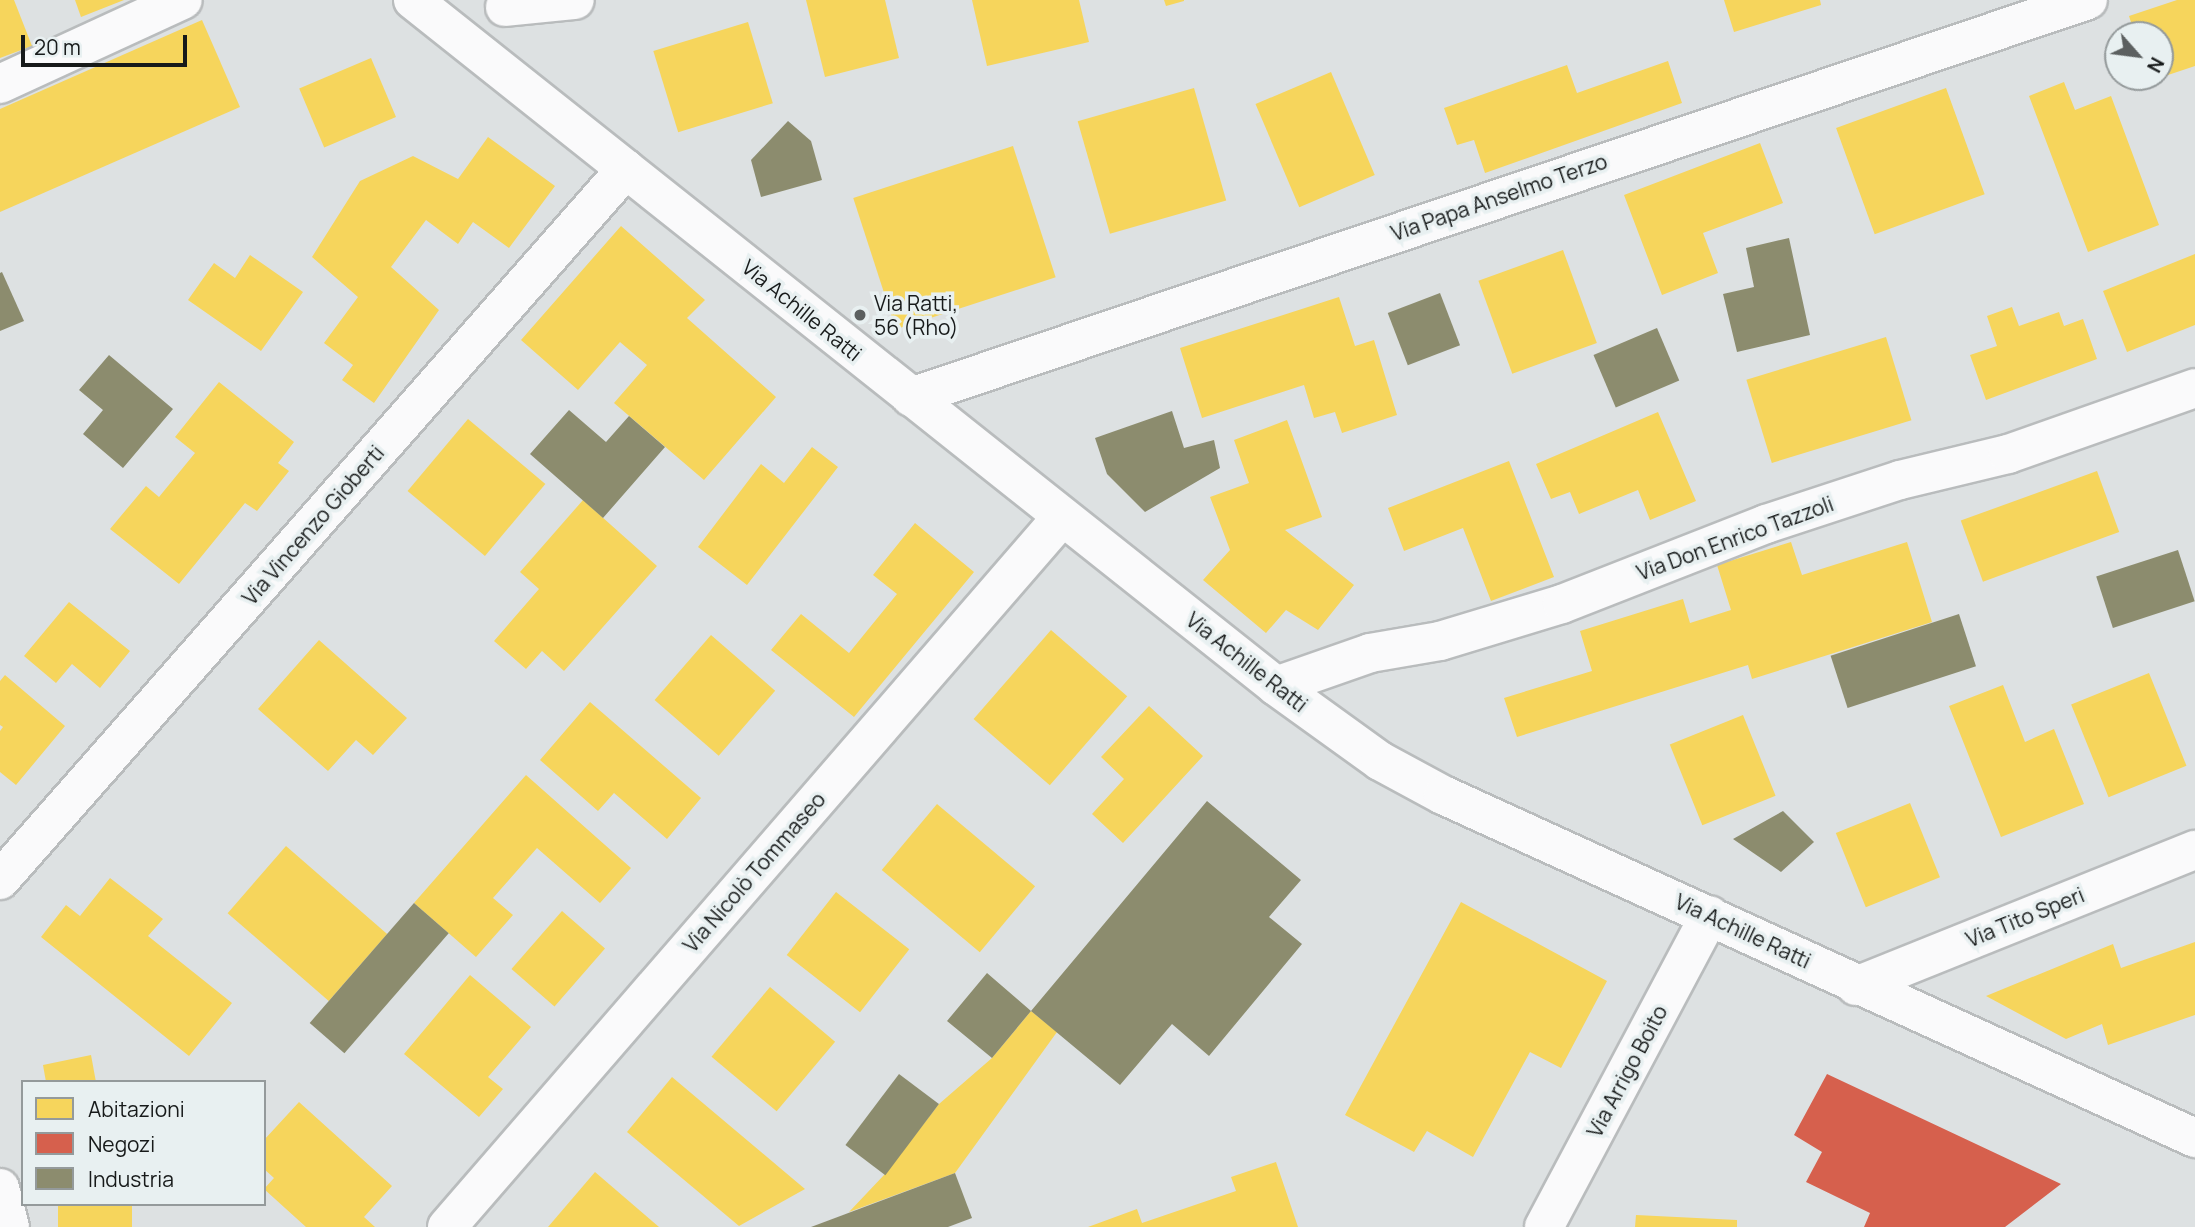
<!DOCTYPE html>
<html>
<head>
<meta charset="utf-8">
<style>
	body { margin:0 }
	#map { position:relative; width:2195px; height:1227px; overflow:hidden; background:#dde1e2; font-family:Manrope,sans-serif }
	div>[style] { position:absolute }
	.homes>* { inset:0; background:#f6d55c; transform-origin:0 0 }
	.shops>* { inset:0; background:#d6604d }
	.industry>* { inset:0; background:#8c8c6e; transform-origin:0 0 }
	.roads { filter:drop-shadow(2px 0 #b9bcbd) drop-shadow(-2px 0 #b9bcbd) drop-shadow(0 2px #b9bcbd) drop-shadow(0 -2px #b9bcbd) }
	.minor>* { height:38px; margin:-19px; padding:0 19px; transform-origin:19px; border-radius:19px; background:#fafafb }
	.tertiary>* { height:38px; margin:-19px; padding:0 19px; transform-origin:19px; border-radius:19px; background:#fafafb }
	.dots>* { width:19px; height:19px; translate:-50% -50%; box-sizing:border-box; border:4px solid #e8f0f1; border-radius:50% }
	span { translate:-50% -50%; white-space:nowrap; text-align:center; line-height:1.15; -webkit-text-stroke:7px #e8f0f1; paint-order:stroke }
	.street-label { font-size:21px; color:#171a1a }
	.poi-label { font-size:21px; color:#171a1a }
	.left { translate:0 -50%; text-align:left }
	.legend { position:absolute; left:21px; top:1080px; width:245px; height:126px; box-sizing:border-box; background:#e8f0f1; border:2px solid #949a9b; margin:0; padding:9px 12px; list-style:none; font-size:21px; color:#171a1a }
	.legend li { display:flex; align-items:center; gap:14px; height:35px }
	.legend b { width:35px; border:2px solid #949a9b }
	.north { position:absolute; left:2104px; top:21px; width:70px; height:70px; box-sizing:border-box; background:#e8f0f1; border:2px solid #949a9b; border-radius:50%; rotate:118deg; font-size:19px; font-weight:700; line-height:28px; text-align:center; color:#171a1a }
	.north::after { content:''; display:block; margin:auto; width:24px; height:32px; background:#5c6060; clip-path:polygon(50% 0,100% 100%,50% 72%,0 100%) }
	.scale { position:absolute; left:21px; top:35px; width:166px; height:32px; box-sizing:border-box; border:4px solid #171a1a; border-top:0; padding-left:9px; font-size:21px; line-height:24px; white-space:nowrap; color:#171a1a; -webkit-text-stroke:5px #e8f0f1; paint-order:stroke }
</style>
</head>
<body>
<div id="map">
	<div class="homes">
		<div style="clip-path:polygon(0 0,14px 0,32px 46px,0 58px)"></div>
		<div style="clip-path:polygon(75px 0,124px 0,81px 17px)"></div>
		<div style="clip-path:polygon(806px 0,885px 0,899px 58px,825px 77px)"></div>
		<div style="clip-path:polygon(972px 0,1079px 0,1089px 42px,987px 66px)"></div>
		<div style="clip-path:polygon(1164px 0,1184px 0,1184px 1px,1166px 6px)"></div>
		<div style="clip-path:polygon(1724px 0,1820px 0,1821px 5px,1734px 32px)"></div>
		<div style="clip-path:polygon(2177px 0,2195px 0,2195px 66px,2150px 81px,2148px 77px,2160px 77px,2160px 35px,2135px 35px,2129px 16px)"></div>
		<div style="clip-path:polygon(202px 20px,240px 107px,0 212px,0 109px)"></div>
		<div style="left:748px;top:22px;width:85px;height:99px;rotate:73deg"></div>
		<div style="left:371px;top:58px;width:64px;height:78px;rotate:67deg"></div>
		<div style="clip-path:polygon(1668px 61px,1682px 103px,1485px 173px,1474px 140px,1457px 145px,1444px 108px,1567px 65px,1577px 93px)"></div>
		<div style="left:1331px;top:72px;width:112px;height:82px;rotate:67deg"></div>
		<div style="clip-path:polygon(2064px 82px,2075px 110px,2111px 96px,2159px 225px,2088px 252px,2029px 96px)"></div>
		<div style="left:1194px;top:88px;width:117px;height:121px;rotate:74deg"></div>
		<div style="left:1946px;top:88px;width:113px;height:117px;rotate:70deg"></div>
		<div style="clip-path:polygon(488px 137px,555px 186px,509px 248px,473px 222px,458px 244px,426px 220px,391px 267px,439px 310px,374px 403px,342px 380px,353px 365px,324px 343px,358px 297px,312px 257px,360px 181px,413px 156px,458px 179px)"></div>
		<div style="clip-path:polygon(1760px 143px,1783px 203px,1703px 233px,1718px 273px,1662px 295px,1624px 195px)"></div>
		<div style="left:1013px;top:146px;width:138px;height:168px;rotate:72deg"></div>
		<div style="clip-path:polygon(621px 226px,705px 300px,687px 318px,776px 397px,704px 480px,614px 403px,647px 365px,620px 342px,578px 390px,521px 340px)"></div>
		<div style="left:1563px;top:250px;width:99px;height:90px;rotate:70deg"></div>
		<div style="clip-path:polygon(2195px 254px,2195px 325px,2127px 352px,2103px 291px)"></div>
		<div style="clip-path:polygon(250px 255px,303px 292px,261px 351px,188px 300px,214px 263px,235px 278px)"></div>
		<div style="clip-path:polygon(1339px 297px,1355px 346px,1374px 340px,1397px 415px,1342px 433px,1335px 412px,1314px 418px,1304px 385px,1202px 418px,1180px 348px)"></div>
		<div style="clip-path:polygon(2012px 307px,2019px 326px,2059px 312px,2064px 326px,2083px 319px,2097px 359px,1986px 400px,1970px 355px,1997px 346px,1987px 316px)"></div>
		<div style="left:1886px;top:337px;width:87px;height:146px;rotate:73deg"></div>
		<div style="clip-path:polygon(219px 382px,294px 442px,278px 463px,289px 471px,257px 511px,245px 503px,179px 584px,110px 529px,146px 486px,159px 497px,195px 453px,175px 437px)"></div>
		<div style="clip-path:polygon(1658px 412px,1696px 501px,1650px 520px,1638px 490px,1579px 514px,1570px 492px,1551px 499px,1536px 464px)"></div>
		<div style="left:468px;top:419px;width:101px;height:94px;rotate:40deg"></div>
		<div style="clip-path:polygon(1287px 420px,1322px 517px,1285px 530px,1354px 585px,1318px 630px,1286px 610px,1266px 633px,1203px 580px,1230px 550px,1210px 497px,1249px 483px,1234px 440px)"></div>
		<div style="clip-path:polygon(812px 447px,838px 467px,747px 585px,698px 547px,761px 464px,784px 483px)"></div>
		<div style="clip-path:polygon(1509px 461px,1554px 577px,1491px 601px,1463px 528px,1404px 551px,1388px 508px)"></div>
		<div style="left:2097px;top:471px;width:65px;height:145px;rotate:70deg"></div>
		<div style="clip-path:polygon(583px 500px,657px 566px,564px 671px,542px 651px,526px 669px,494px 641px,539px 589px,520px 572px)"></div>
		<div style="clip-path:polygon(915px 523px,974px 572px,854px 717px,771px 650px,801px 614px,849px 653px,897px 594px,873px 575px)"></div>
		<div style="clip-path:polygon(1791px 542px,1802px 575px,1907px 542px,1932px 622px,1752px 679px,1748px 665px,1517px 737px,1504px 698px,1592px 671px,1580px 631px,1683px 599px,1690px 623px,1731px 610px,1717px 565px)"></div>
		<div style="clip-path:polygon(69px 602px,130px 651px,100px 688px,72px 664px,56px 683px,24px 656px)"></div>
		<div style="left:1051px;top:630px;width:101px;height:118px;rotate:41deg"></div>
		<div style="left:711px;top:635px;width:85px;height:86px;rotate:41deg"></div>
		<div style="clip-path:polygon(319px 640px,407px 718px,373px 755px,356px 740px,328px 771px,258px 709px)"></div>
		<div style="left:2149px;top:673px;width:100px;height:84px;rotate:68deg"></div>
		<div style="clip-path:polygon(5px 675px,65px 726px,16px 785px,0 772px,0 731px,3px 727px,0 725px,0 681px)"></div>
		<div style="clip-path:polygon(2003px 685px,2025px 742px,2054px 729px,2084px 804px,2001px 837px,1949px 706px)"></div>
		<div style="clip-path:polygon(590px 702px,701px 798px,667px 839px,614px 793px,598px 811px,540px 760px)"></div>
		<div style="clip-path:polygon(1149px 706px,1203px 756px,1123px 843px,1092px 814px,1124px 779px,1101px 757px)"></div>
		<div style="left:1743px;top:715px;width:87px;height:79px;rotate:68deg"></div>
		<div style="clip-path:polygon(526px 775px,631px 868px,600px 903px,537px 848px,493px 898px,513px 915px,476px 957px,414px 903px)"></div>
		<div style="left:1910px;top:803px;width:80px;height:80px;rotate:68deg"></div>
		<div style="left:937px;top:804px;width:128px;height:86px;rotate:40deg"></div>
		<div style="left:286px;top:846px;width:134px;height:89px;rotate:41deg"></div>
		<div style="clip-path:polygon(110px 878px,163px 919px,148px 936px,232px 1003px,189px 1056px,41px 937px,66px 905px,80px 916px)"></div>
		<div style="left:836px;top:892px;width:93px;height:80px;rotate:38deg"></div>
		<div style="clip-path:polygon(1461px 902px,1607px 981px,1561px 1068px,1530px 1052px,1473px 1157px,1427px 1131px,1414px 1152px,1345px 1115px)"></div>
		<div style="left:562px;top:911px;width:57px;height:77px;rotate:41deg"></div>
		<div style="clip-path:polygon(2195px 942px,2195px 1015px,2108px 1045px,2102px 1024px,2066px 1039px,1986px 996px,2113px 944px,2121px 968px)"></div>
		<div style="clip-path:polygon(470px 975px,531px 1027px,488px 1077px,503px 1089px,479px 1117px,404px 1054px)"></div>
		<div style="left:770px;top:987px;width:85px;height:91px;rotate:40deg"></div>
		<div style="clip-path:polygon(1031px 1011px,1057px 1032px,955px 1173px,849px 1212px,884px 1175px,939px 1104px,992px 1058px)"></div>
		<div style="clip-path:polygon(91px 1055px,96px 1082px,46px 1082px,43px 1065px)"></div>
		<div style="clip-path:polygon(672px 1077px,805px 1189px,739px 1226px,627px 1132px)"></div>
		<div style="clip-path:polygon(299px 1102px,392px 1186px,364px 1217px,375px 1227px,306px 1227px,264px 1189px,274px 1178px,264px 1169px,264px 1140px)"></div>
		<div style="clip-path:polygon(1276px 1162px,1298px 1227px,1088px 1227px,1137px 1209px,1142px 1223px,1236px 1191px,1231px 1177px)"></div>
		<div style="clip-path:polygon(595px 1172px,659px 1227px,548px 1227px)"></div>
		<div style="left:58px;top:1204px;width:74px;height:24px"></div>
		<div style="clip-path:polygon(1636px 1215px,1737px 1220px,1737px 1227px,1635px 1227px)"></div>
	</div>
	<div class="shops">
		<div style="clip-path:polygon(1827px 1074px,2061px 1184px,2005px 1227px,1864px 1227px,1870px 1213px,1806px 1182px,1822px 1152px,1794px 1135px)"></div>
	</div>
	<div class="industry">
		<div style="clip-path:polygon(788px 121px,811px 141px,822px 180px,761px 197px,751px 160px)"></div>
		<div style="clip-path:polygon(1789px 238px,1810px 335px,1737px 352px,1723px 294px,1754px 287px,1746px 248px)"></div>
		<div style="clip-path:polygon(2px 272px,24px 321px,0 331px,0 273px)"></div>
		<div style="left:1440px;top:293px;width:56px;height:56px;rotate:69deg"></div>
		<div style="left:1657px;top:328px;width:57px;height:69px;rotate:67deg"></div>
		<div style="clip-path:polygon(109px 355px,173px 409px,123px 468px,83px 434px,103px 410px,79px 390px)"></div>
		<div style="clip-path:polygon(569px 410px,606px 442px,629px 416px,665px 447px,603px 518px,530px 454px)"></div>
		<div style="clip-path:polygon(1172px 411px,1184px 448px,1214px 440px,1220px 468px,1145px 512px,1107px 474px,1095px 438px)"></div>
		<div style="left:2178px;top:550px;width:54px;height:86px;rotate:72deg"></div>
		<div style="left:1959px;top:614px;width:55px;height:135px;rotate:72deg"></div>
		<div style="clip-path:polygon(1207px 801px,1301px 880px,1269px 917px,1302px 944px,1209px 1056px,1172px 1024px,1120px 1085px,1031px 1011px,992px 1058px,947px 1021px,987px 973px,1031px 1011px)"></div>
		<div style="clip-path:polygon(1783px 811px,1814px 842px,1781px 872px,1733px 839px)"></div>
		<div style="left:414px;top:903px;width:46px;height:159px;rotate:41deg"></div>
		<div style="left:899px;top:1074px;width:50px;height:89px;rotate:37deg"></div>
		<div style="clip-path:polygon(955px 1173px,972px 1218px,948px 1227px,811px 1227px)"></div>
	</div>
	<div class="roads">
		<div class="minor">
			<div style="left:505px;top:7px;width:70px;rotate:-5.7deg"></div>
			<div style="left:0;top:84px;width:201px;rotate:-24.7deg"></div>
			<div style="left:911px;top:397px;width:1242px;rotate:-18.64deg"></div>
			<div style="left:1276px;top:686px;width:100px;rotate:-19.3deg"></div>
			<div style="left:1370px;top:653px;width:71px;rotate:-9.7deg"></div>
			<div style="left:1440px;top:641px;width:127px;rotate:-16.9deg"></div>
			<div style="left:1562px;top:604px;width:219px;rotate:-21.4deg"></div>
			<div style="left:1766px;top:524px;width:141px;rotate:-18.2deg"></div>
			<div style="left:1900px;top:480px;width:111px;rotate:-13.5deg"></div>
			<div style="left:2008px;top:454px;width:198px;rotate:-19.4deg"></div>
			<div style="left:0;top:880px;width:947px;rotate:-48.64deg"></div>
			<div style="left:1856px;top:986px;width:365px;rotate:-21.9deg"></div>
			<div style="left:0;top:1188px;width:40px;rotate:75.6deg"></div>
			<div style="left:447px;top:1227px;width:939px;rotate:-49.1deg"></div>
			<div style="left:1544px;top:1227px;width:353px;rotate:-62deg"></div>
		</div>
		<div class="tertiary">
			<div style="left:413px;top:0;width:1102px;rotate:38.48deg"></div>
			<div style="left:1276px;top:686px;width:128px;rotate:35.8deg"></div>
			<div style="left:1380px;top:761px;width:72px;rotate:28.4deg"></div>
			<div style="left:1443px;top:795px;width:827px;rotate:24.52deg"></div>
		</div>
	</div>
	<div class="dots">
		<div style="left:860px;top:315px;background:#5c6060"></div>
	</div>
	<div class="street-label">
		<span style="left:1499px;top:197px;rotate:-19deg">Via Papa Anselmo Terzo</span>
		<span style="left:802px;top:310px;rotate:39deg">Via Achille Ratti</span>
		<span style="left:313px;top:525px;rotate:-49deg">Via Vincenzo Gioberti</span>
		<span style="left:1735px;top:538px;rotate:-20deg">Via Don Enrico Tazzoli</span>
		<span style="left:1247px;top:662px;rotate:38deg">Via Achille Ratti</span>
		<span style="left:754px;top:872px;rotate:-49deg">Via Nicolò Tommaseo</span>
		<span style="left:2025px;top:917px;rotate:-22deg">Via Tito Speri</span>
		<span style="left:1743px;top:931px;rotate:25deg">Via Achille Ratti</span>
		<span style="left:1627px;top:1071px;rotate:-62deg">Via Arrigo Boito</span>
	</div>
	<div class="poi-label">
		<span class="left" style="left:874px;top:315px">Via Ratti,<br>56 (Rho)</span>
	</div>
	<ul class="legend">
	<li><b style="height:19px;background:#f6d55c"></b>Abitazioni</li>
	<li><b style="height:19px;background:#d6604d"></b>Negozi</li>
	<li><b style="height:19px;background:#8c8c6e"></b>Industria</li>
	</ul>
	<div class="north">N</div>
	<div class="scale">20 m</div>
</div>
</body>
</html>
